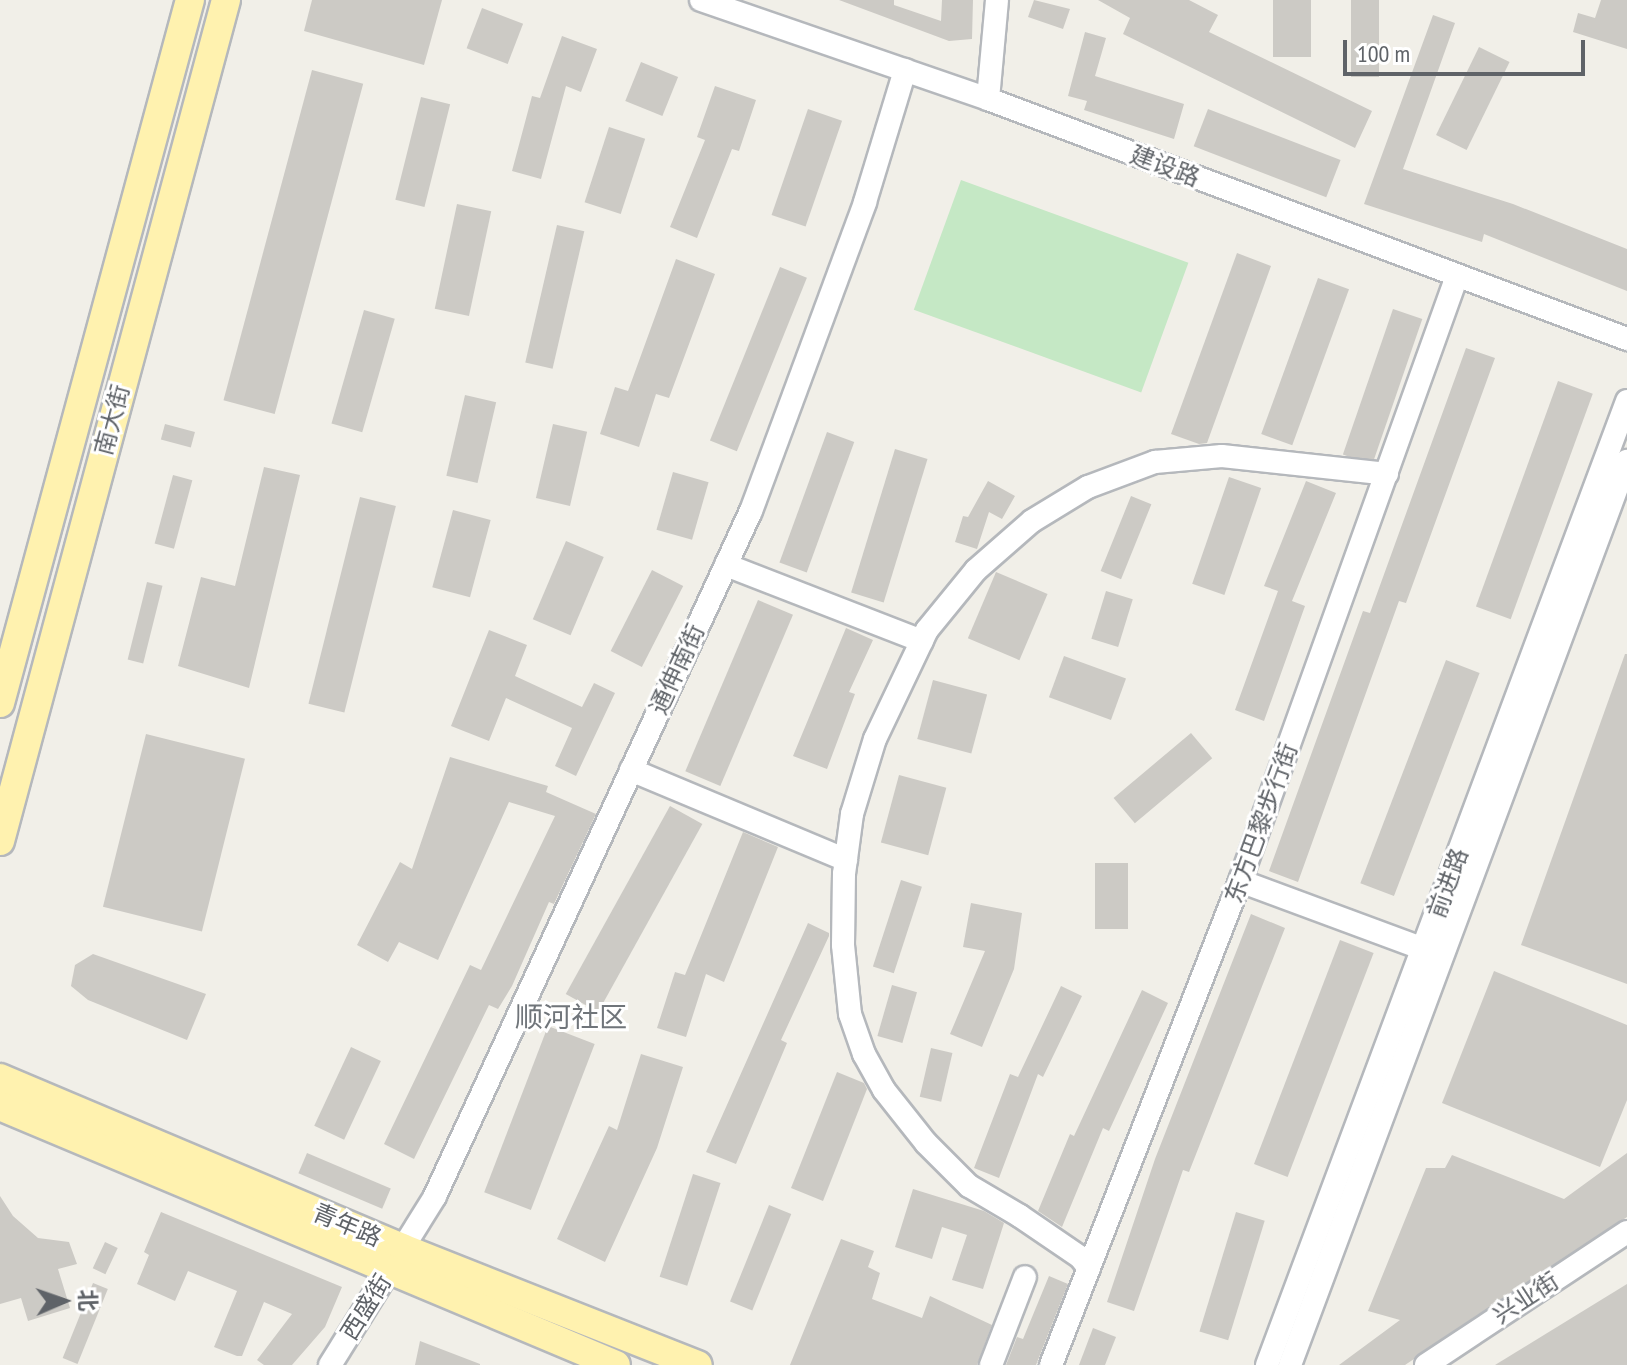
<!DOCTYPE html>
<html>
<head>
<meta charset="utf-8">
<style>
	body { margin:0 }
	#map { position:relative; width:1627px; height:1365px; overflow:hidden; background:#f1efe8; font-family:"PT Sans Narrow","Noto Sans SC",sans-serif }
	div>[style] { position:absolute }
	.green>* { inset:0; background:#c5e8c5; transform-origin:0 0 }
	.building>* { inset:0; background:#cccac5; transform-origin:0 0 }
	.roads { filter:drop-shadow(2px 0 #b5b8bc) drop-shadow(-2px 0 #b5b8bc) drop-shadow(0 2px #b5b8bc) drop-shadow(0 -2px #b5b8bc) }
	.minor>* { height:22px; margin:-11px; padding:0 11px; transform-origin:11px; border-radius:11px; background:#fff }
	.major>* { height:28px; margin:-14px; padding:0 14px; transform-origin:14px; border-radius:14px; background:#fff2af }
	span { translate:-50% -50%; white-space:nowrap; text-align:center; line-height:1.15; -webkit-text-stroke:6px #fff; paint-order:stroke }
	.street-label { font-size:24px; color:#5f6368 }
	.quarter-label { font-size:28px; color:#70757a }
	.north { position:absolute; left:24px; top:1261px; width:80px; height:80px; -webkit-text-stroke:6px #fff; paint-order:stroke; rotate:88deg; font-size:22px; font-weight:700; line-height:32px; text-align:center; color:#5f6368 }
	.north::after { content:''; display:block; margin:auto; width:28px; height:36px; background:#5f6368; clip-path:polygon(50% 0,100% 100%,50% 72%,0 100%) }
	.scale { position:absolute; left:1343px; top:40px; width:242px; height:36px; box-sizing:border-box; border:4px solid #5f6368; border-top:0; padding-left:10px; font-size:24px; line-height:28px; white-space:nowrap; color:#5f6368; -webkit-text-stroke:6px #fff; paint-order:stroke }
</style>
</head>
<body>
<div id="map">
	<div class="green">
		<div style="left:961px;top:180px;width:242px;height:138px;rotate:20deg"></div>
	</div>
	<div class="building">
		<div style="clip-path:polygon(312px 0,442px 0,424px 65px,304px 31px)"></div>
		<div style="clip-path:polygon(839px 0,894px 0,894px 5px,941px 21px,942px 0,973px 0,972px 39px,949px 41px)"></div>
		<div style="clip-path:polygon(1034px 0,1070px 9px,1063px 29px,1028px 17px)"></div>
		<div style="clip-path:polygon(1098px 0,1189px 0,1218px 15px,1209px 32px,1372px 111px,1355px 148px,1123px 34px,1130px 18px)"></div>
		<div style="left:1273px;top:0;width:38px;height:57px"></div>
		<div style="left:1351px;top:0;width:28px;height:77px"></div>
		<div style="clip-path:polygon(1601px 0,1627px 0,1627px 49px,1573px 32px,1578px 13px,1595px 18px)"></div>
		<div style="left:482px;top:8px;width:44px;height:43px;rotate:21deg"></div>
		<div style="clip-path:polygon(1433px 15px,1455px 23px,1403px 169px,1513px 204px,1627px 249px,1627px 291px,1484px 234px,1482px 242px,1364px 204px)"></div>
		<div style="clip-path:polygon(1085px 32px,1106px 38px,1095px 76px,1184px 104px,1174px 139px,1084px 110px,1087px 101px,1068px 96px)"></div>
		<div style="clip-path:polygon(562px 36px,597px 49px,581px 92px,566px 86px,541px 179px,512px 171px,532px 96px,540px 98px)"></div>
		<div style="left:1479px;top:47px;width:34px;height:98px;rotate:26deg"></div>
		<div style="left:641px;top:62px;width:40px;height:42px;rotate:22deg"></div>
		<div style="left:312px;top:70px;width:53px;height:342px;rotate:15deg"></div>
		<div style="clip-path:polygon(715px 86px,756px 100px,739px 151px,732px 149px,697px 238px,670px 227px,705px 140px,697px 137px)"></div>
		<div style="left:421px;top:97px;width:30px;height:106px;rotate:14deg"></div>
		<div style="left:808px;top:109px;width:36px;height:112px;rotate:19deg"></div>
		<div style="left:1208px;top:109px;width:142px;height:40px;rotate:21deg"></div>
		<div style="left:609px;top:127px;width:38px;height:79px;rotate:18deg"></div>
		<div style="left:457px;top:204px;width:35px;height:107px;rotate:12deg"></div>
		<div style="left:557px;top:225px;width:28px;height:141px;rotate:13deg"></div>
		<div style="clip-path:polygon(1237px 253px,1271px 266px,1207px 443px,1199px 444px,1171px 434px)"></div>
		<div style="clip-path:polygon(676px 259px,715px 274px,669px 398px,656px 394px,639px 447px,600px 434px,615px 387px,628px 391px)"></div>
		<div style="left:780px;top:267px;width:29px;height:187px;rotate:22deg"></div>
		<div style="left:1318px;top:278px;width:33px;height:166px;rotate:20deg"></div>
		<div style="left:1393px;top:309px;width:31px;height:154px;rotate:19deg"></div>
		<div style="left:364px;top:310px;width:32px;height:118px;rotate:16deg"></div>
		<div style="clip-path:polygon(1466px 348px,1495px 358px,1406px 603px,1399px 601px,1298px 882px,1269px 871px,1363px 611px,1370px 613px)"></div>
		<div style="left:1558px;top:381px;width:37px;height:240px;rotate:20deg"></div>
		<div style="left:465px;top:395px;width:32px;height:83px;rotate:13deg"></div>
		<div style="left:165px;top:424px;width:31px;height:16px;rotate:15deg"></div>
		<div style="left:553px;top:424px;width:35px;height:76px;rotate:13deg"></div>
		<div style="left:827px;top:432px;width:29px;height:139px;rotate:20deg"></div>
		<div style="left:895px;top:449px;width:34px;height:150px;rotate:17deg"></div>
		<div style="clip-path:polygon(264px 467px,300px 475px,249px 688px,178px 666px,201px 577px,235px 586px)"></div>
		<div style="left:673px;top:472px;width:37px;height:60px;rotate:16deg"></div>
		<div style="left:173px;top:475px;width:20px;height:71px;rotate:15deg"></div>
		<div style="left:1229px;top:477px;width:34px;height:113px;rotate:19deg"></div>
		<div style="clip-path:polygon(988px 481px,1015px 496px,1002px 519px,989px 512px,977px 549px,955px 542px,963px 516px,968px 517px)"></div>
		<div style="clip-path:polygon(1306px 481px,1336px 493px,1292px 601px,1305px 606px,1264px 721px,1235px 710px,1278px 591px,1264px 586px)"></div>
		<div style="left:1131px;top:496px;width:22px;height:81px;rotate:22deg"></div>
		<div style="left:360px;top:497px;width:37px;height:213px;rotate:14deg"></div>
		<div style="left:453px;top:510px;width:39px;height:80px;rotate:15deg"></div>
		<div style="left:566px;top:541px;width:41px;height:85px;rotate:23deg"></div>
		<div style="left:652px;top:570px;width:35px;height:91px;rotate:27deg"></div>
		<div style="left:996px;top:572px;width:56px;height:72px;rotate:23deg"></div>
		<div style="left:147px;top:582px;width:16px;height:80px;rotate:14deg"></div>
		<div style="left:1106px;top:591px;width:28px;height:50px;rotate:17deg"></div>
		<div style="left:758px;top:600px;width:38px;height:186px;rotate:23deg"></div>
		<div style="clip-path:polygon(846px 628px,873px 640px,849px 692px,855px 694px,827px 769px,793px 756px)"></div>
		<div style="clip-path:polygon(489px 630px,527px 645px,515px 676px,582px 707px,594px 683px,615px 693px,576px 776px,555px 766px,572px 728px,506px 698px,489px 741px,451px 726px)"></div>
		<div style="clip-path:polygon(1625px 654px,1627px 654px,1627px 984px,1521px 945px)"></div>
		<div style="left:1064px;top:656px;width:66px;height:44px;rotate:20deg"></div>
		<div style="left:1446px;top:660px;width:36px;height:239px;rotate:21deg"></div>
		<div style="left:933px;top:680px;width:56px;height:61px;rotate:15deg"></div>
		<div style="left:1191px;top:733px;width:33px;height:101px;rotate:50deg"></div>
		<div style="left:146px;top:734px;width:102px;height:178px;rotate:14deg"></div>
		<div style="clip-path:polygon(450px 757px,548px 786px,546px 792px,596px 814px,554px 904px,549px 902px,512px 986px,498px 1009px,489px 1005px,414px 1159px,384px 1144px,470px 965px,481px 970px,555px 816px,509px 802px,438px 960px,399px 942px,388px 962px,357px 945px,400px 862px,412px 869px)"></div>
		<div style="left:899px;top:775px;width:49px;height:70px;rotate:15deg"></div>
		<div style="left:670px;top:806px;width:37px;height:215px;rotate:29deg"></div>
		<div style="clip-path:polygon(743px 832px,778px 847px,724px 982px,706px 974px,686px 1037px,657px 1028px,675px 972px,685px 975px)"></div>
		<div style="left:1095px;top:863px;width:33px;height:66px"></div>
		<div style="left:901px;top:880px;width:22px;height:91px;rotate:18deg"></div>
		<div style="clip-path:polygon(971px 903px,1022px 913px,1014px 969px,982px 1047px,950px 1034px,985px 951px,963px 947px)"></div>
		<div style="clip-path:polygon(1251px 914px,1285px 928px,1189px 1172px,1183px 1170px,1134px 1311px,1107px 1302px,1155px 1159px)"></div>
		<div style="clip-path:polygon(808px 923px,829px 933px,829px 936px,781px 1040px,787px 1043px,736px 1164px,706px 1152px)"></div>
		<div style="left:1340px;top:940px;width:36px;height:240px;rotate:21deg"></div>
		<div style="clip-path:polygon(93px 954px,206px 994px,187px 1040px,88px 1000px,71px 986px,75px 965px)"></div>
		<div style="clip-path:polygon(1494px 971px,1627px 1025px,1627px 1100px,1600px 1167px,1442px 1103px)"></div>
		<div style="left:892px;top:985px;width:26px;height:53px;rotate:16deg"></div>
		<div style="clip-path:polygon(1061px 986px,1082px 996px,1043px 1077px,1038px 1074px,999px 1178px,974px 1168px,1010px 1074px,1018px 1077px)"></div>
		<div style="clip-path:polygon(1142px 990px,1168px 1003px,1109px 1131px,1103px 1128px,1062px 1227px,1038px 1211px,1070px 1134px,1074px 1136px)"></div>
		<div style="left:548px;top:1026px;width:50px;height:178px;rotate:21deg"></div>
		<div style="left:351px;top:1047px;width:33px;height:87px;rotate:25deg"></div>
		<div style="left:931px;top:1048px;width:22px;height:50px;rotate:13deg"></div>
		<div style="clip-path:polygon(641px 1054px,683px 1067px,657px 1148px,605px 1262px,557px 1239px,609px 1126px,617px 1130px)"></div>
		<div style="clip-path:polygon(837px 1072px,864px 1083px,867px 1089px,823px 1201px,791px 1188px)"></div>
		<div style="left:307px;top:1153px;width:91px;height:22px;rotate:23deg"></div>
		<div style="clip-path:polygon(1627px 1153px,1627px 1217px,1405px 1365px,1339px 1365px,1400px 1320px,1368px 1311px,1426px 1168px,1445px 1168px,1452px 1155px,1564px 1199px)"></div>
		<div style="left:693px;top:1174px;width:29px;height:108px;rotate:18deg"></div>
		<div style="clip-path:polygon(913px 1189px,984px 1211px,1004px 1223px,983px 1289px,952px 1280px,967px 1235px,942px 1227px,932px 1259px,895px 1247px)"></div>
		<div style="clip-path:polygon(0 1196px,13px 1216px,38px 1238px,69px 1242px,77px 1264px,58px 1269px,70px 1308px,28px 1321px,21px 1298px,0 1304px)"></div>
		<div style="left:769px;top:1205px;width:24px;height:104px;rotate:22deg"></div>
		<div style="clip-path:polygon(161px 1212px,342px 1287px,325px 1327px,292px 1365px,264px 1365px,257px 1360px,292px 1314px,264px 1302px,242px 1356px,237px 1356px,214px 1347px,237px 1291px,188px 1271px,175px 1301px,137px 1284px,149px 1255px,144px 1252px)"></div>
		<div style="left:1236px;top:1212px;width:30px;height:125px;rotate:17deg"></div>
		<div style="clip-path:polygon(841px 1239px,874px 1251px,868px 1267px,880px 1273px,872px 1299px,922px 1318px,930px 1296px,992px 1325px,977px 1365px,790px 1365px)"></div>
		<div style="left:105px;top:1242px;width:14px;height:29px;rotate:25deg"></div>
		<div style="clip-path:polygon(1049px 1276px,1068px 1284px,1036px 1365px,1006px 1365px,1017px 1337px,1023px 1339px)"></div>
		<div style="left:93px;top:1283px;width:16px;height:81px;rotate:22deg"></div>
		<div style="clip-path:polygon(1627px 1284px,1627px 1365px,1495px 1365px)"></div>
		<div style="clip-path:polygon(1093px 1328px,1116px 1337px,1105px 1365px,1079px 1365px)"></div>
		<div style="clip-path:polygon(420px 1341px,480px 1364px,480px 1365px,415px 1365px)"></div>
	</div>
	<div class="roads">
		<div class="minor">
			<div style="left:701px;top:0;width:304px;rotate:19deg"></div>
			<div style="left:988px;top:99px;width:683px;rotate:20.59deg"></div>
			<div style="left:988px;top:99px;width:99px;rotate:-84.8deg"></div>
			<div style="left:726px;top:565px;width:210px;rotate:21.2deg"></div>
			<div style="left:631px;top:770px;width:233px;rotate:22.7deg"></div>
			<div style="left:1240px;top:881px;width:196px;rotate:20.3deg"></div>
			<div style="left:1089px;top:1268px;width:14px;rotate:-129deg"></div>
			<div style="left:1080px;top:1257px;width:73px;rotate:-145.7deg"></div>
			<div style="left:1020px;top:1216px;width:59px;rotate:-149.5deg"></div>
			<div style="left:969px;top:1186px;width:61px;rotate:-135deg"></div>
			<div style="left:926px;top:1143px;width:68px;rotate:-128.4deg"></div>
			<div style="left:884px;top:1090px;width:41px;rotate:-119.1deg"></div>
			<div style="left:864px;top:1054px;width:42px;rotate:-109.3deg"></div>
			<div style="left:850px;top:1014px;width:69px;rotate:-95.8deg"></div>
			<div style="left:843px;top:945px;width:71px;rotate:-89.2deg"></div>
			<div style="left:844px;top:874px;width:61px;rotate:-82.4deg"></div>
			<div style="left:852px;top:814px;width:78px;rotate:-73deg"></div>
			<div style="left:875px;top:739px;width:121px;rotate:-64.5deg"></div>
			<div style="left:927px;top:630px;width:77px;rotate:-50.8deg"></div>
			<div style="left:976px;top:570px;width:74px;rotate:-41.2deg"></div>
			<div style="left:1032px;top:521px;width:66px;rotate:-31.3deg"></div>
			<div style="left:1088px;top:487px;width:72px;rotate:-20.5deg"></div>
			<div style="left:1155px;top:462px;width:67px;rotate:-5.1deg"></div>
			<div style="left:1222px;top:456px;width:166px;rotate:6.2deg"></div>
			<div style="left:330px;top:1365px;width:199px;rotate:-58.1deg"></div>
			<div style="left:435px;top:1196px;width:754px;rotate:-65.24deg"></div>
			<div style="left:751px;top:511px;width:329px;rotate:-69.7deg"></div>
			<div style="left:865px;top:202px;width:138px;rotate:-73.1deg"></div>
			<div style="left:991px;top:1365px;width:94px;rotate:-68.9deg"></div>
			<div style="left:1051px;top:1365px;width:520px;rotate:-68.67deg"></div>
			<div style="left:1240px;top:881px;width:643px;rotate:-70.27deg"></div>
			<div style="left:1267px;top:1365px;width:1029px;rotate:-69.52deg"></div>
			<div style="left:1290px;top:1365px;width:965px;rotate:-69.56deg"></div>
			<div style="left:1426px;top:1365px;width:241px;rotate:-33.5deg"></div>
		</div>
		<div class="major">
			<div style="left:0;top:703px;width:728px;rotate:-74.88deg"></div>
			<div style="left:0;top:841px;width:871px;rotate:-74.96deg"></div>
			<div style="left:0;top:1078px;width:436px;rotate:22.9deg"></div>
			<div style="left:402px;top:1248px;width:318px;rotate:21.6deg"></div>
			<div style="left:0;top:1106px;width:668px;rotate:22.8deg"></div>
		</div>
	</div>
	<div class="street-label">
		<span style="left:1165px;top:166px;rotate:21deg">建设路</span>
		<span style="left:112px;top:420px;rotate:-75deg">南大街</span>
		<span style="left:677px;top:669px;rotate:-65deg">通伸南街</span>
		<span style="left:1261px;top:823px;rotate:-70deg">东方巴黎步行街</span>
		<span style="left:1448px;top:883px;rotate:-70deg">前进路</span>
		<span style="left:347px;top:1225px;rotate:23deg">青年路</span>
		<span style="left:1526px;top:1298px;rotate:-33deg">兴业街</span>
		<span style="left:366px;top:1307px;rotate:-58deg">西盛街</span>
	</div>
	<div class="quarter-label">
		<span style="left:571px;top:1017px">顺河社区</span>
	</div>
	<div class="north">北</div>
	<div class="scale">100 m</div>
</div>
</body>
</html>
